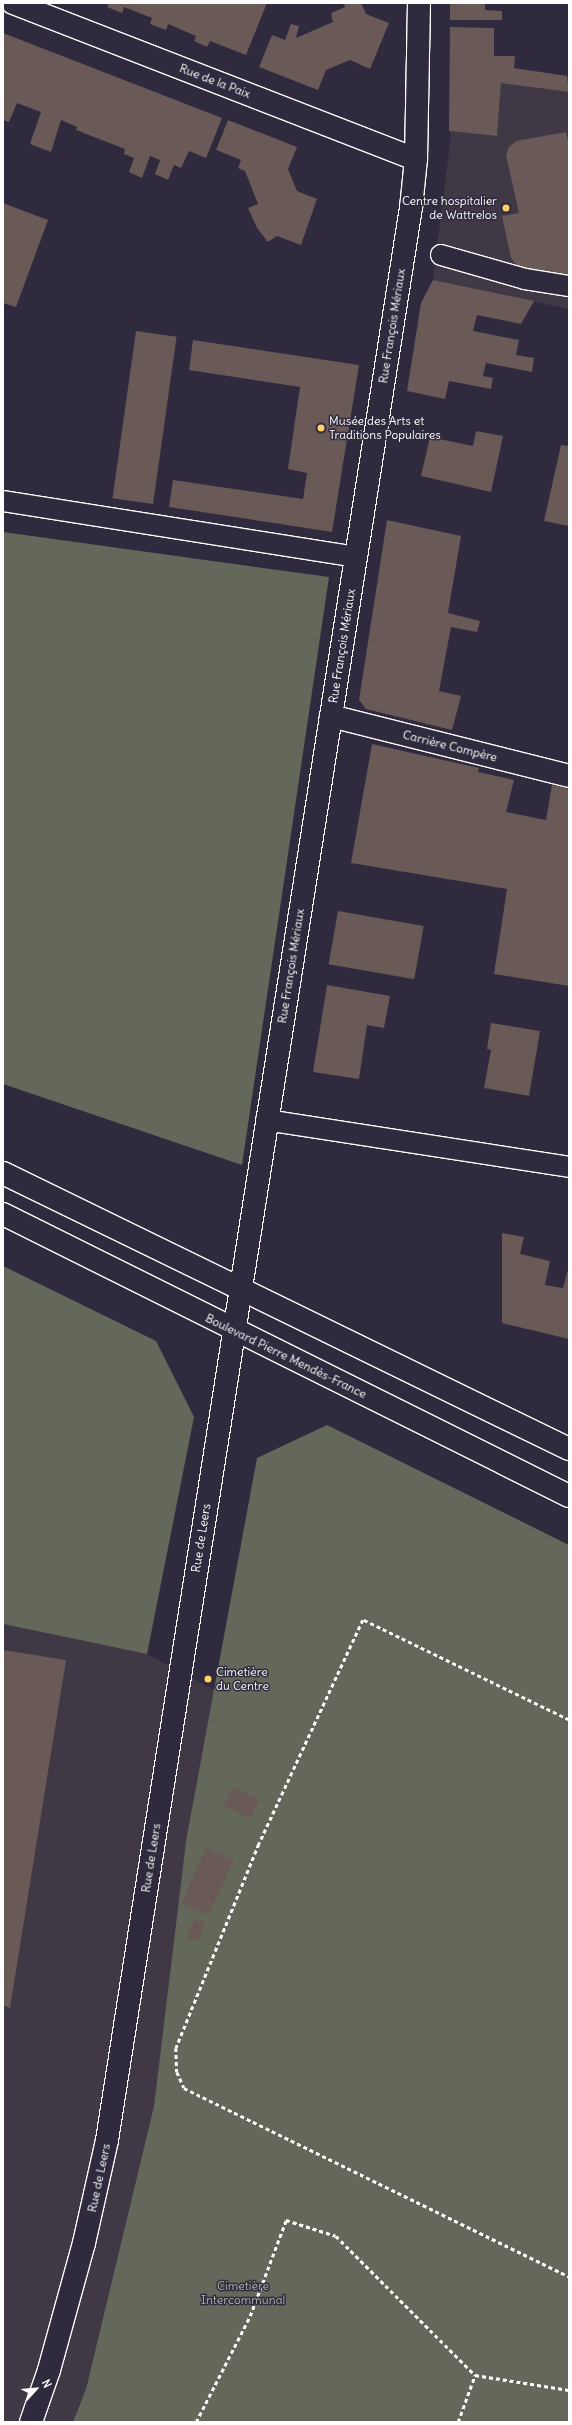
<!DOCTYPE html>
<html>
<head>
<meta charset="utf-8">
<style>
	body { margin:0 }
	#map { position:relative; width:572px; height:2425px; overflow:hidden; background:#2f2a3d; font-family:Delius,sans-serif }
	div>[style] { position:absolute }
	.built>* { inset:0; background:#403845 }
	.green>* { inset:0; background:#63685b }
	.building>* { inset:0; background:#695957; transform-origin:0 0 }
	.path>* { height:2.5px; margin-top:-1.25px; transform-origin:0; background:repeating-linear-gradient(90deg,#fff 0 4px,transparent 0 7px) }
	.roads { filter:drop-shadow(1px 0 #fff) drop-shadow(-1px 0 #fff) drop-shadow(0 1px #fff) drop-shadow(0 -1px #fff) }
	.lane>* { height:20px; margin:-10px; padding:0 10px; transform-origin:10px; border-radius:10px; background:#2f2a3d }
	.street>* { height:22px; margin:-11px; padding:0 11px; transform-origin:11px; border-radius:11px; background:#2f2a3d }
	.secondary>* { height:22px; margin:-11px; padding:0 11px; transform-origin:11px; border-radius:11px; background:#2f2a3d }
	.dots>* { width:11px; height:11px; translate:-50% -50%; box-sizing:border-box; border:2px solid #2f2a3d; border-radius:50% }
	span { translate:-50% -50%; white-space:nowrap; text-align:center; line-height:1.15; -webkit-text-stroke:3px #2f2a3d; paint-order:stroke }
	.street-label { font-size:12px; color:#fff }
	.poi-label { font-size:12px; color:#fff }
	.right { translate:-100% -50%; text-align:right }
	.left { translate:0 -50%; text-align:left }
	.park-label { font-size:12px; color:#b1b4ad }
	.frame { position:absolute; inset:0; border:4px solid #fff; pointer-events:none }
	.north { position:absolute; left:16px; top:2369px; width:40px; height:40px; -webkit-text-stroke:3px #2f2a3d; paint-order:stroke; rotate:63deg; font-size:11px; font-weight:700; line-height:16px; text-align:center; color:#fff }
	.north::after { content:''; display:block; margin:auto; width:14px; height:18px; background:#fff; clip-path:polygon(50% 0,100% 100%,50% 72%,0 100%) }
</style>
</head>
<body>
<div id="map">
	<div class="built">
		<div style="clip-path:polygon(501px 83px,569px 92px,569px 309px,433px 280px,451px 135px,449px 131px,497px 136px)"></div>
		<div style="clip-path:polygon(3px 1624px,147px 1654px,215px 1690px,186px 1841px,154px 2106px,86px 2389px,73px 2422px,3px 2422px)"></div>
	</div>
	<div class="green">
		<div style="clip-path:polygon(3px 532px,329px 577px,242px 1165px,3px 1084px)"></div>
		<div style="clip-path:polygon(3px 1266px,156px 1341px,194px 1417px,147px 1654px,3px 1624px)"></div>
		<div style="clip-path:polygon(327px 1425px,569px 1545px,569px 2422px,73px 2422px,86px 2389px,154px 2106px,186px 1841px,257px 1458px)"></div>
	</div>
	<div class="building">
		<div style="clip-path:polygon(109px 3px,267px 3px,246px 55px,210px 41px,207px 47px,194px 41px,196px 36px,168px 24px,166px 30px,150px 24px,152px 18px,124px 7px,122px 13px,107px 7px)"></div>
		<div style="clip-path:polygon(344px 3px,361px 3px,366px 14px,389px 23px,370px 69px,350px 60px,326px 70px,318px 90px,259px 67px,272px 35px,285px 40px,291px 24px,299px 26px,296px 38px,333px 22px,331px 13px,345px 7px)"></div>
		<div style="clip-path:polygon(450px 3px,485px 3px,485px 10px,502px 11px,502px 20px,450px 20px)"></div>
		<div style="clip-path:polygon(450px 27px,494px 28px,494px 56px,515px 56px,514px 68px,567px 76px,569px 92px,501px 83px,497px 136px,449px 131px)"></div>
		<div style="clip-path:polygon(3px 33px,222px 118px,206px 158px,189px 151px,181px 168px,174px 165px,168px 180px,155px 174px,160px 160px,150px 156px,142px 178px,129px 172px,134px 158px,124px 154px,125px 149px,76px 130px,77px 127px,61px 120px,51px 152px,30px 144px,41px 112px,17px 103px,9px 122px,3px 120px)"></div>
		<div style="clip-path:polygon(228px 120px,297px 147px,288px 169px,297px 191px,317px 199px,301px 245px,277px 236px,268px 242px,257px 228px,248px 208px,258px 204px,245px 171px,238px 168px,241px 160px,216px 150px)"></div>
		<div style="clip-path:polygon(566px 132px,569px 145px,569px 273px,547px 278px,520px 269px,511px 258px,502px 216px,519px 213px,506px 155px,509px 147px,516px 141px)"></div>
		<div style="clip-path:polygon(3px 203px,48px 220px,16px 307px,3px 303px)"></div>
		<div style="clip-path:polygon(433px 280px,534px 301px,521px 324px,477px 315px,473px 331px,519px 340px,516px 355px,534px 358px,532px 372px,486px 363px,483px 376px,493px 378px,491px 389px,449px 381px,445px 399px,407px 391px,421px 303px)"></div>
		<div style="left:136px;top:331px;width:41px;height:169px;rotate:8deg"></div>
		<div style="clip-path:polygon(193px 340px,359px 365px,332px 532px,169px 507px,173px 480px,303px 499px,307px 473px,288px 469px,300px 387px,189px 370px)"></div>
		<div style="clip-path:polygon(476px 431px,503px 436px,491px 492px,421px 476px,430px 437px,473px 446px)"></div>
		<div style="clip-path:polygon(561px 445px,569px 446px,569px 526px,544px 521px)"></div>
		<div style="clip-path:polygon(387px 520px,461px 536px,448px 613px,480px 621px,477px 632px,451px 627px,439px 691px,461px 696px,452px 730px,366px 709px,359px 700px)"></div>
		<div style="clip-path:polygon(372px 744px,479px 768px,478px 772px,514px 780px,506px 812px,546px 820px,552px 785px,569px 789px,569px 986px,494px 974px,507px 889px,351px 863px)"></div>
		<div style="left:338px;top:911px;width:87px;height:54px;rotate:10deg"></div>
		<div style="clip-path:polygon(327px 985px,390px 996px,384px 1028px,367px 1025px,359px 1079px,313px 1072px)"></div>
		<div style="clip-path:polygon(491px 1023px,540px 1031px,529px 1096px,484px 1088px,491px 1050px,487px 1049px)"></div>
		<div style="clip-path:polygon(502px 1233px,524px 1237px,520px 1254px,550px 1261px,545px 1285px,563px 1288px,569px 1266px,569px 1339px,502px 1323px)"></div>
		<div style="clip-path:polygon(3px 1650px,66px 1660px,10px 2008px,3px 2005px)"></div>
		<div style="left:232px;top:1787px;width:30px;height:21px;rotate:24deg"></div>
		<div style="left:206px;top:1848px;width:30px;height:60px;rotate:24deg"></div>
		<div style="left:195px;top:1918px;width:12px;height:21px;rotate:24deg"></div>
	</div>
	<div class="path">
		<div style="left:569px;top:1720px;width:229px;rotate:-154.1deg"></div>
		<div style="left:363px;top:1620px;width:247px;rotate:114.9deg"></div>
		<div style="left:259px;top:1844px;width:220px;rotate:112.1deg"></div>
		<div style="left:176px;top:2048px;width:24px;rotate:88deg"></div>
		<div style="left:177px;top:2072px;width:17px;rotate:66deg"></div>
		<div style="left:184px;top:2088px;width:429px;rotate:26.1deg"></div>
		<div style="left:196px;top:2422px;width:119px;rotate:-63deg"></div>
		<div style="left:250px;top:2316px;width:103px;rotate:-69.4deg"></div>
		<div style="left:286px;top:2220px;width:52px;rotate:17.7deg"></div>
		<div style="left:336px;top:2236px;width:197px;rotate:45deg"></div>
		<div style="left:458px;top:2422px;width:50px;rotate:-70.1deg"></div>
		<div style="left:475px;top:2375px;width:95px;rotate:9.1deg"></div>
	</div>
	<div class="roads">
		<div class="lane">
			<div style="left:441px;top:255px;width:87px;rotate:15.9deg"></div>
			<div style="left:525px;top:279px;width:45px;rotate:9deg"></div>
			<div style="left:3px;top:501px;width:357px;rotate:9deg"></div>
			<div style="left:266px;top:1120px;width:307px;rotate:8.8deg"></div>
		</div>
		<div class="street">
			<div style="left:13px;top:3px;width:432px;rotate:21.2deg"></div>
			<div style="left:331px;top:716px;width:245px;rotate:14.1deg"></div>
		</div>
		<div class="secondary">
			<div style="left:3px;top:1173px;width:630px;rotate:26deg"></div>
			<div style="left:3px;top:1214px;width:632px;rotate:26.48deg"></div>
			<div style="left:31px;top:2422px;width:55px;rotate:-70.9deg"></div>
			<div style="left:49px;top:2370px;width:132px;rotate:-74.6deg"></div>
			<div style="left:84px;top:2243px;width:106px;rotate:-77.4deg"></div>
			<div style="left:107px;top:2140px;width:1956px;rotate:-81.06deg"></div>
			<div style="left:411px;top:208px;width:49px;rotate:-84.2deg"></div>
			<div style="left:416px;top:159px;width:156px;rotate:-88.9deg"></div>
		</div>
	</div>
	<div class="dots">
		<div style="left:506px;top:208px;background:#ffd166"></div>
		<div style="left:321px;top:428px;background:#ffd166"></div>
		<div style="left:208px;top:1679px;background:#ffd166"></div>
	</div>
	<div class="street-label">
		<span style="left:215px;top:81px;rotate:21deg">Rue de la Paix</span>
		<span style="left:392px;top:326px;rotate:-81deg">Rue François Mériaux</span>
		<span style="left:342px;top:646px;rotate:-81deg">Rue François Mériaux</span>
		<span style="left:450px;top:746px;rotate:14deg">Carrière Compère</span>
		<span style="left:291px;top:966px;rotate:-81deg">Rue François Mériaux</span>
		<span style="left:286px;top:1356px;rotate:26deg">Boulevard Pierre Mendès-France</span>
		<span style="left:201px;top:1538px;rotate:-81deg">Rue de Leers</span>
		<span style="left:151px;top:1858px;rotate:-81deg">Rue de Leers</span>
		<span style="left:99px;top:2178px;rotate:-78deg">Rue de Leers</span>
	</div>
	<div class="poi-label">
		<span class="right" style="left:497px;top:208px">Centre hospitalier<br>de Wattrelos</span>
		<span class="left" style="left:329px;top:428px">Musée des Arts et<br>Traditions Populaires</span>
		<span class="left" style="left:216px;top:1679px">Cimetière<br>du Centre</span>
	</div>
	<div class="park-label">
		<span style="left:243px;top:2293px">Cimetière<br>Intercommunal</span>
	</div>
	<div class="frame"></div>
	<div class="north">N</div>
</div>
</body>
</html>
